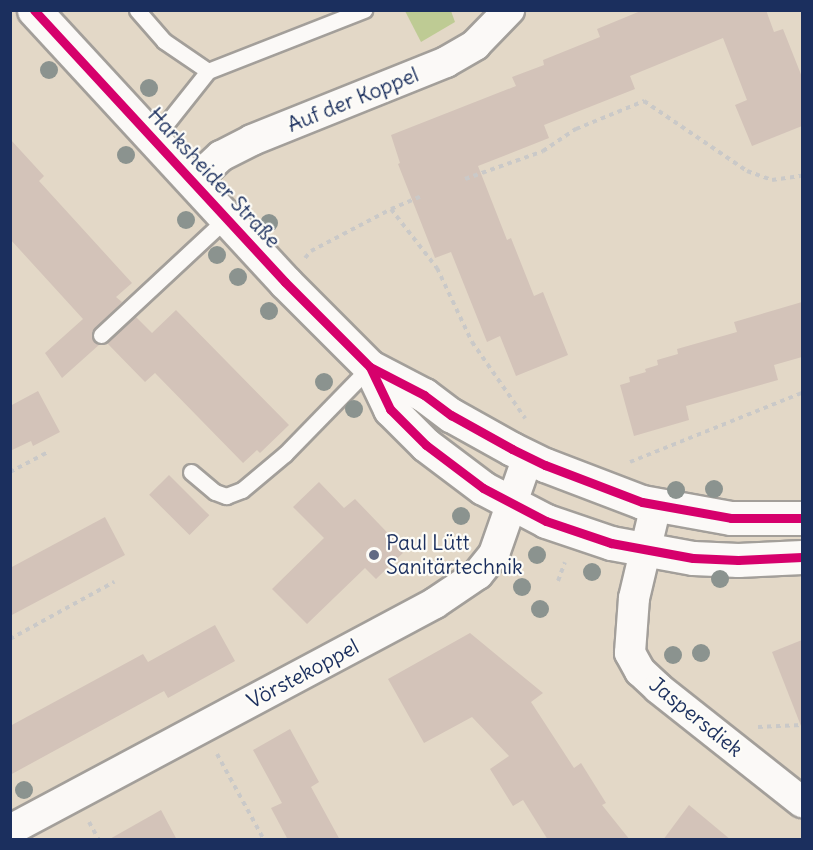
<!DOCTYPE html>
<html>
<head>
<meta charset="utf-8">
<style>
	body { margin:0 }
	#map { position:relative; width:813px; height:850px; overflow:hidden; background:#e3d8c7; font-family:Delius,sans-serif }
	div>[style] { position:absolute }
	.green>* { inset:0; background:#becb94 }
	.building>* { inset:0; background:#d3c3b9; transform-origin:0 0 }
	.path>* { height:4px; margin-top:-2px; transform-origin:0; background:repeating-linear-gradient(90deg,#cac9c8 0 4.5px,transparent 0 9px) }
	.roads { filter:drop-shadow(2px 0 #a39f9a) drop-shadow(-2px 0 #a39f9a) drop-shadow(0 2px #a39f9a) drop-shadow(0 -2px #a39f9a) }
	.lane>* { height:15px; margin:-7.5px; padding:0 7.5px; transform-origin:7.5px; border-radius:7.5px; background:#fbf9f7 }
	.street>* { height:30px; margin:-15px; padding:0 15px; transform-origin:15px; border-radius:15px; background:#fbf9f7 }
	.secondary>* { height:33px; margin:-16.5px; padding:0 16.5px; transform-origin:16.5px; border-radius:16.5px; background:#fbf9f7 }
	.cycleway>* { height:9px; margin:-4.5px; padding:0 4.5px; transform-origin:4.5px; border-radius:4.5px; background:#d6006c }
	.trees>* { width:18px; height:18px; margin:-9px; border-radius:50%; background:#8b938f }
	.dots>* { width:16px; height:16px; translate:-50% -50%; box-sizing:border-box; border:3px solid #fdfcf7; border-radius:50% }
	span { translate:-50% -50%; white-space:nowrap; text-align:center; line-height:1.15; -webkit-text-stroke:4.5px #fdfcf7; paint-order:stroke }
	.street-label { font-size:21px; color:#1b2f5e }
	.poi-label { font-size:21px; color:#1b2f5e }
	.left { translate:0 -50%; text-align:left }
	.frame { position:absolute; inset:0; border:12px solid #1b2f5e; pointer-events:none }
</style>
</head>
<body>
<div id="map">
	<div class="green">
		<div style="clip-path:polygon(405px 11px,451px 11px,455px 22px,421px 42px)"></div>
	</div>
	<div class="building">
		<div style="clip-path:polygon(643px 10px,766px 10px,774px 32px,783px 29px,802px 77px,802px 126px,752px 146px,735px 105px,747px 100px,723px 38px,630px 76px,635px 89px,544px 125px,549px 138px,478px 166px,507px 240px,511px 238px,534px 296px,543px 292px,568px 355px,516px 376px,500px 336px,487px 342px,451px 252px,435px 258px,398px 164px,400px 163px,391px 135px,516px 86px,512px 77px,544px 65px,543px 60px,600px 37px,597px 29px)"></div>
		<div style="clip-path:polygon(10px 139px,44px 176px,39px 181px,132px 283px,116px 297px,122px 302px,92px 332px,94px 341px,100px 344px,62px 378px,45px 353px,83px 319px,10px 239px)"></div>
		<div style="clip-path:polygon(802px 302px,802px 357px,774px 365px,778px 380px,686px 406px,689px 420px,634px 436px,620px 385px,630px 382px,629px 377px,646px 372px,645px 369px,658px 365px,657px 360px,678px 354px,677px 349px,737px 332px,734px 322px)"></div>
		<div style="clip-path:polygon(176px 310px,289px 425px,260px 453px,257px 450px,243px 463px,155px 373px,145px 382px,107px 343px,135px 316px,152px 333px)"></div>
		<div style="clip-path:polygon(38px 391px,60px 432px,33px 446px,31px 441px,10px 451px,10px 406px)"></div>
		<div style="left:169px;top:475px;width:57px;height:28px;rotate:45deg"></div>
		<div style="clip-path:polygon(319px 482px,344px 508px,355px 499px,405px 551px,376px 579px,365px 568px,307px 624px,272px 589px,324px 538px,293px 507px)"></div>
		<div style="clip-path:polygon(105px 517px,125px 555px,10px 616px,10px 568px)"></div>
		<div style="clip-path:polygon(215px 625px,235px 661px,168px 698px,164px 691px,10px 775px,10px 726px,143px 654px,148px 662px)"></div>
		<div style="clip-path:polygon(470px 633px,543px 693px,531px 702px,574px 768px,581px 763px,606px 803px,602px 805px,630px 840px,548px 840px,523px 800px,513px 806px,490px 769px,509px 756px,472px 717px,424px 743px,388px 679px)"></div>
		<div style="clip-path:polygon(802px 640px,802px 725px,801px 726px,772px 652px)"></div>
		<div style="clip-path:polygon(290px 729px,319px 782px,311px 787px,340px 840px,288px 840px,271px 808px,282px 803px,253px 750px)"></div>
		<div style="clip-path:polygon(689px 805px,731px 840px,663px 840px)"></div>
		<div style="clip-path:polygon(161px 810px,177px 840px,108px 840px)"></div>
	</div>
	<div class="path">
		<div style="left:465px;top:179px;width:83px;rotate:-19.7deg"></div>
		<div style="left:543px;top:151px;width:40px;rotate:-34deg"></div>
		<div style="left:576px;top:129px;width:74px;rotate:-22.4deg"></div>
		<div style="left:644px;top:101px;width:125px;rotate:34.2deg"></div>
		<div style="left:747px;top:171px;width:27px;rotate:20deg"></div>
		<div style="left:772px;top:180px;width:30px;rotate:-8deg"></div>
		<div style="left:391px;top:209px;width:33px;rotate:-23deg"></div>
		<div style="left:305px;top:258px;width:9px;rotate:-49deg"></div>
		<div style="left:311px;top:251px;width:90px;rotate:-27.7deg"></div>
		<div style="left:391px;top:209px;width:75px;rotate:52.1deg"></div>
		<div style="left:437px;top:268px;width:82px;rotate:64.7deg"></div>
		<div style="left:472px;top:342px;width:93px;rotate:55.1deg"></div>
		<div style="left:630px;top:462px;width:185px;rotate:-21.9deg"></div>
		<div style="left:10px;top:472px;width:43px;rotate:-27.8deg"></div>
		<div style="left:558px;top:581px;width:20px;rotate:-70deg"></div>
		<div style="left:10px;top:639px;width:119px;rotate:-28.7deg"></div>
		<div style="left:758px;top:727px;width:44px;rotate:-2.6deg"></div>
		<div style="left:217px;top:754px;width:98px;rotate:61.3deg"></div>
		<div style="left:89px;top:822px;width:21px;rotate:61deg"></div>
	</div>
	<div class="roads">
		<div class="lane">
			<div style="left:137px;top:10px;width:41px;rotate:48.9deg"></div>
			<div style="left:164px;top:41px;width:53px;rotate:34.3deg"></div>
			<div style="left:154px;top:139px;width:87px;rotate:-51.5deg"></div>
			<div style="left:208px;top:71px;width:168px;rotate:-21.4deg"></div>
			<div style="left:101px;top:335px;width:171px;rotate:-42.9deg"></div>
			<div style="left:191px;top:472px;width:31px;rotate:40deg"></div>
			<div style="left:215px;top:492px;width:12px;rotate:20deg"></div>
			<div style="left:226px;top:496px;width:17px;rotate:-21deg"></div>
			<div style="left:242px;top:490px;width:56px;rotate:-39.9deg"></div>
			<div style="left:285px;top:454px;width:122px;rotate:-45.7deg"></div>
		</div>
		<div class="street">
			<div style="left:193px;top:182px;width:38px;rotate:-43deg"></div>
			<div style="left:221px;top:156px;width:35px;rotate:-27deg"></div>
			<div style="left:252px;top:140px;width:209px;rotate:-21.9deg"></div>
			<div style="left:446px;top:62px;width:34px;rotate:-30deg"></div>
			<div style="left:475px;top:45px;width:49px;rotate:-45.8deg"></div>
			<div style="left:656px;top:505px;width:96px;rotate:103.3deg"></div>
			<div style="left:634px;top:598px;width:55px;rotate:94.2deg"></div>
			<div style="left:630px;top:653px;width:21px;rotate:61deg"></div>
			<div style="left:640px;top:671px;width:25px;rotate:43deg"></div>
			<div style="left:658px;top:688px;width:184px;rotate:38.4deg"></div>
			<div style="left:10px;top:830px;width:482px;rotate:-28.1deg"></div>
			<div style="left:435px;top:603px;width:52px;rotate:-34deg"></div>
			<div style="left:478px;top:574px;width:26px;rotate:-51deg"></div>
			<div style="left:494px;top:554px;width:103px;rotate:-70.7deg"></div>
		</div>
		<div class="secondary">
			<div style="left:34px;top:10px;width:370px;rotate:47.3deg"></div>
			<div style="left:285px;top:282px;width:120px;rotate:45deg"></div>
			<div style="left:370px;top:367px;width:61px;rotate:27.4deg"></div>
			<div style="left:424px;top:395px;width:34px;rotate:37deg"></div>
			<div style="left:451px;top:415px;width:70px;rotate:29.1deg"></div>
			<div style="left:512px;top:449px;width:37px;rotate:26deg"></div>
			<div style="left:545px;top:465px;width:104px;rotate:20.9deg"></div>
			<div style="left:642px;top:502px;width:90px;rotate:10.2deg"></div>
			<div style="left:731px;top:518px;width:71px"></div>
			<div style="left:370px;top:367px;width:47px;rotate:64.5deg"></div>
			<div style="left:390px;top:409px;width:51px;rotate:45deg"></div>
			<div style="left:426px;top:445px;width:71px;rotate:37deg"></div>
			<div style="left:483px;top:488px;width:71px;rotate:27.6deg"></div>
			<div style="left:546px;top:521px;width:69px;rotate:18.7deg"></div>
			<div style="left:611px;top:543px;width:83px;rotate:10.4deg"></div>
			<div style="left:693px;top:558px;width:45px;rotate:2.5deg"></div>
			<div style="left:738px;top:560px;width:64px;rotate:-2.7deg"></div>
		</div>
	</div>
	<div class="cycleway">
		<div style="left:34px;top:10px;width:370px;rotate:47.3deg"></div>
		<div style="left:285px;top:282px;width:120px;rotate:45deg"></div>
		<div style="left:370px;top:367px;width:61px;rotate:27.4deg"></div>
		<div style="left:424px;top:395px;width:34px;rotate:37deg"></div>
		<div style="left:451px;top:415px;width:70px;rotate:29.1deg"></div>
		<div style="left:512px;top:449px;width:37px;rotate:26deg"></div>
		<div style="left:545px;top:465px;width:104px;rotate:20.9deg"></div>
		<div style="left:642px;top:502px;width:90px;rotate:10.2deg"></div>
		<div style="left:731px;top:518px;width:71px"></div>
		<div style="left:370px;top:367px;width:47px;rotate:64.5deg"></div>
		<div style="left:390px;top:409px;width:51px;rotate:45deg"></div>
		<div style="left:426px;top:445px;width:71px;rotate:37deg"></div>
		<div style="left:483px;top:488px;width:71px;rotate:27.6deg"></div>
		<div style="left:546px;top:521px;width:69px;rotate:18.7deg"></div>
		<div style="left:611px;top:543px;width:83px;rotate:10.4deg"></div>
		<div style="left:693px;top:558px;width:45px;rotate:2.5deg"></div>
		<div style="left:738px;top:560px;width:64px;rotate:-2.7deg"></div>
	</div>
	<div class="trees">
		<div style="left:49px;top:70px"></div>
		<div style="left:149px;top:88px"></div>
		<div style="left:126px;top:155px"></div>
		<div style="left:186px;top:220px"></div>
		<div style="left:269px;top:223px"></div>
		<div style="left:217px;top:255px"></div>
		<div style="left:238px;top:277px"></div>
		<div style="left:269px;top:311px"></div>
		<div style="left:324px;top:382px"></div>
		<div style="left:354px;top:409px"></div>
		<div style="left:714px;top:489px"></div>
		<div style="left:676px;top:490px"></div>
		<div style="left:461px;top:516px"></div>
		<div style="left:537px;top:555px"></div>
		<div style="left:592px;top:572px"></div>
		<div style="left:720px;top:579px"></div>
		<div style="left:522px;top:587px"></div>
		<div style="left:540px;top:609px"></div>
		<div style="left:701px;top:653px"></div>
		<div style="left:673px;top:655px"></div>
		<div style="left:24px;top:790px"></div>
	</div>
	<div class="dots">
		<div style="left:374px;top:555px;background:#616a83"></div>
	</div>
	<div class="street-label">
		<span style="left:353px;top:100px;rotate:-22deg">Auf der Koppel</span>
		<span style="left:214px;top:178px;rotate:47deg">Harksheider Straße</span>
		<span style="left:303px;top:674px;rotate:-28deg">Vörstekoppel</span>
		<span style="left:696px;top:717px;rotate:39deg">Jaspersdiek</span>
	</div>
	<div class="poi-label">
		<span class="left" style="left:386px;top:555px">Paul Lütt<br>Sanitärtechnik</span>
	</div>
	<div class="frame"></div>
</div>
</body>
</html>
